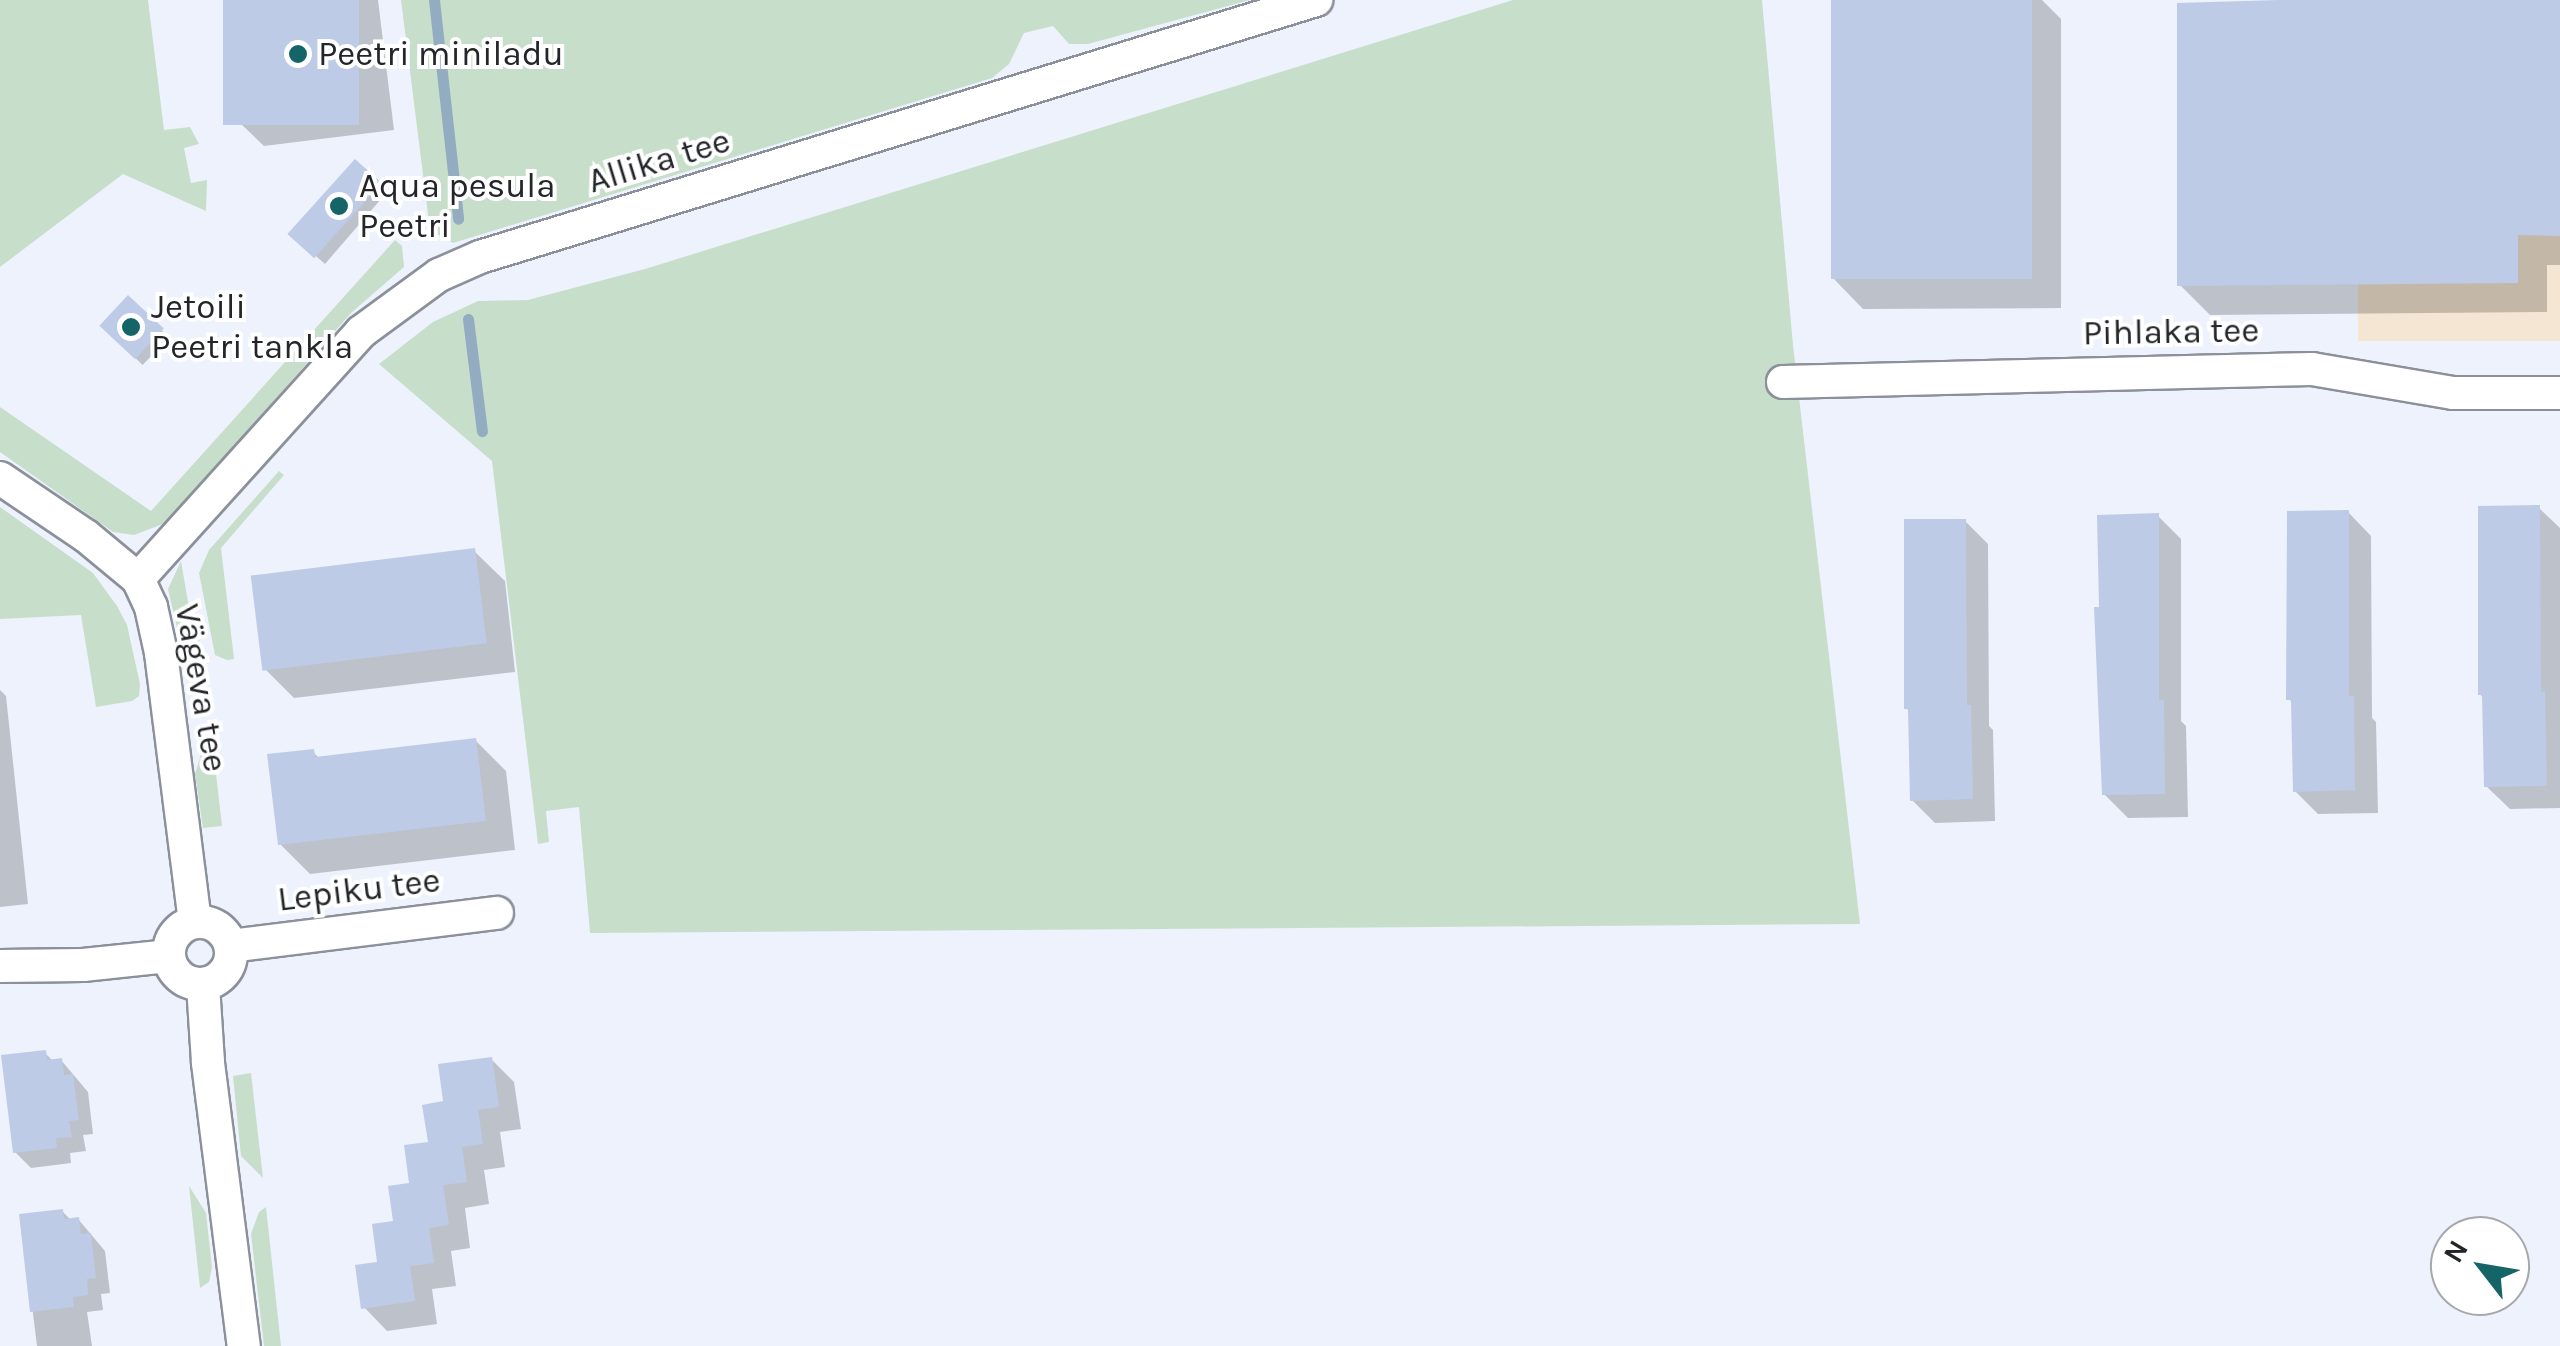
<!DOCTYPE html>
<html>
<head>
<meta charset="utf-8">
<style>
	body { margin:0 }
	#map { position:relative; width:2560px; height:1346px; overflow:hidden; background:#edf2fd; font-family:Karla,sans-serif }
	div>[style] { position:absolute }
	.commercial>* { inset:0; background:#f4e6d2; transform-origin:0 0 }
	.green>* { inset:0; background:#c7dfca }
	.shadow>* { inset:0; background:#0003; transform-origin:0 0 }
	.stream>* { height:11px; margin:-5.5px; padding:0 5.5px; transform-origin:5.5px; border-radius:5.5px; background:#93acc2 }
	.building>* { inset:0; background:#becbe7; transform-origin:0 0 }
	.roads { filter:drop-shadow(2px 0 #8b909a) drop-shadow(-2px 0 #8b909a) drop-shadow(0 2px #8b909a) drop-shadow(0 -2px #8b909a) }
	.street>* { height:32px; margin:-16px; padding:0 16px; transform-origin:16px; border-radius:16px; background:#fff }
	.street>.ring { margin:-16px; padding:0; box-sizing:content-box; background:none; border:32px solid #fff; border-radius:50% }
	.dots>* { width:28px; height:28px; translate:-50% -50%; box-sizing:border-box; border:5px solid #fff; border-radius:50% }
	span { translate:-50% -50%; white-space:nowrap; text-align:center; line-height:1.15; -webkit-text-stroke:8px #fff; paint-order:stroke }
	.poi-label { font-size:35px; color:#232529 }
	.left { translate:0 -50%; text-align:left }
	.street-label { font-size:35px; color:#232529 }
	.north { position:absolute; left:2430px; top:1216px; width:100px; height:100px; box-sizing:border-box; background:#fff; border:2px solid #a7a8a9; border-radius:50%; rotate:301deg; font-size:28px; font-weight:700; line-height:40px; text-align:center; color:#232529 }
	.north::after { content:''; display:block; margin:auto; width:35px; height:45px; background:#146468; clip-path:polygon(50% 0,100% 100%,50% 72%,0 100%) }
</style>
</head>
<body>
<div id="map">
	<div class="commercial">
		<div style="left:2358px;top:0;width:202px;height:341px"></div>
	</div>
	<div class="green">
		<div style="clip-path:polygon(0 0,148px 0,164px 130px,190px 127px,199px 144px,184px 148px,191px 183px,207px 180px,206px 211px,123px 174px,0 267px)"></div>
		<div style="clip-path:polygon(401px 0,1250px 0,1088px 44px,1069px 44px,1053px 26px,1024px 33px,1009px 64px,992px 78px,453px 243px,437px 234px,429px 222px)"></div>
		<div style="clip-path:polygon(1513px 0,1762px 0,1793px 345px,1860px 924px,590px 933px,579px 807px,546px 811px,549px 842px,538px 844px,492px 461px,379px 364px,433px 322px,478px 301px,528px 300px,645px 269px)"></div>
		<div style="clip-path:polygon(395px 240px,402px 246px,404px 267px,351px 313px,168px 522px,134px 535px,113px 532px,0 452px,0 407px,151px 511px)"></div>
		<div style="clip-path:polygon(279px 471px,284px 475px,221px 548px,234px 659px,227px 660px,215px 655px,199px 573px,209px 550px)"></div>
		<div style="clip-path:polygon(0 507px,93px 573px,117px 606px,127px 625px,140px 684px,139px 696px,132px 701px,96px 707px,81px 615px,0 619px)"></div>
		<div style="clip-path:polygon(181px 561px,188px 602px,203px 653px,178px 632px,168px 589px)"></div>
		<div style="clip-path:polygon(212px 739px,222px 826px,203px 828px,195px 774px,203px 748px)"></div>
		<div style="clip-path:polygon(251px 1073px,263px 1178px,241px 1156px,233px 1076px)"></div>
		<div style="clip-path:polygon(189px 1186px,206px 1213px,212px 1267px,209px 1282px,200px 1288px)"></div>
		<div style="clip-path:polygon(266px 1207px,281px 1346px,264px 1346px,251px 1234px,259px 1212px)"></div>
	</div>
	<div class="shadow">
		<div style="clip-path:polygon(226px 0,378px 0,394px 130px,264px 146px,240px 123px)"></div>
		<div style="clip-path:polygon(1834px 0,2042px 0,2061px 19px,2061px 308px,1863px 309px,1833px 278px)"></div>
		<div style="clip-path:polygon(2282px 0,2560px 0,2560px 265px,2547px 265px,2547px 312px,2210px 315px,2180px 285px)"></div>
		<div style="clip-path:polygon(381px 184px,388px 191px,325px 264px,301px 243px)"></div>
		<div style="left:128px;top:298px;width:57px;height:38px;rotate:44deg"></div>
		<div style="clip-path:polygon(2539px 508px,2560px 528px,2560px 808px,2510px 809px,2486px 786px,2484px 699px,2480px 694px)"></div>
		<div style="clip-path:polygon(2348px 512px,2371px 536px,2372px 718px,2376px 722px,2378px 813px,2318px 814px,2295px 791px,2293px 703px,2289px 699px)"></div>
		<div style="clip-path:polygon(2158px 516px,2181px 539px,2181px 721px,2186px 726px,2188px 817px,2128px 818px,2104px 794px,2101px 609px)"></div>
		<div style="clip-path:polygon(1965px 521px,1988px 544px,1989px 726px,1993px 730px,1995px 821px,1935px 823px,1912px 800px,1910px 712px,1906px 708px)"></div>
		<div style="clip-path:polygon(474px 551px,505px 581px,515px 672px,294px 698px,264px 668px)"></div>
		<div style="clip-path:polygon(0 690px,6px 696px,28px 904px,0 907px)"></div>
		<div style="clip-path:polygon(475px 740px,506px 771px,515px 850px,310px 874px,280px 844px,313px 752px,320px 759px)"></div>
		<div style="clip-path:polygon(45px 1053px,53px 1061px,61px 1060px,88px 1092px,93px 1134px,83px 1135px,86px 1151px,70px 1153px,71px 1163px,31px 1168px,15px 1152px)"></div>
		<div style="clip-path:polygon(491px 1059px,514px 1082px,521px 1129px,500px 1132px,505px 1167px,484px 1170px,489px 1204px,465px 1208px,470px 1248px,451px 1251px,456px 1286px,432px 1289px,437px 1324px,387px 1331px,364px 1307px,380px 1264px,446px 1104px)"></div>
		<div style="clip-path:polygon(62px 1211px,71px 1220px,78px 1219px,105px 1251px,110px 1293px,101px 1294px,103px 1310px,87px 1312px,92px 1346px,37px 1346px,21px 1216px)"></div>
	</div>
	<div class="stream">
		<div style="left:434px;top:0;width:220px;rotate:83.7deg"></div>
		<div style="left:468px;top:319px;width:113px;rotate:82.9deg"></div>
	</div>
	<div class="building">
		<div style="left:223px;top:0;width:136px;height:125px"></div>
		<div style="left:1831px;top:0;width:201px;height:279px"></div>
		<div style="clip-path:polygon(2278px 0,2560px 0,2560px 236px,2518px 235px,2518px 283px,2177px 286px,2177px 3px)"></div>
		<div style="left:355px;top:159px;width:36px;height:101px;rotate:42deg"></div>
		<div style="left:128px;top:295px;width:49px;height:42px;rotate:43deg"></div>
		<div style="clip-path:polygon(2540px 505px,2541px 692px,2545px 691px,2547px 786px,2484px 787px,2482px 695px,2478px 695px,2478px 506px)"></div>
		<div style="clip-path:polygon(2349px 510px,2349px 696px,2354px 696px,2355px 790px,2293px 792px,2291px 700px,2286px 700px,2287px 511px)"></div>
		<div style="clip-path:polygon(2159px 513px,2159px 700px,2164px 700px,2165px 794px,2102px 795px,2094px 607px,2099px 607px,2097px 515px)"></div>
		<div style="clip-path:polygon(1904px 519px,1966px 519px,1967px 705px,1971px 705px,1973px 799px,1910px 801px,1908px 709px,1904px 709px)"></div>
		<div style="left:475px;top:548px;width:96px;height:226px;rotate:83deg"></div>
		<div style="clip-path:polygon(476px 738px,486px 821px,278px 845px,267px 754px,314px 749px,315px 757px)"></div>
		<div style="clip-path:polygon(46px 1050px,47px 1060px,62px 1058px,64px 1075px,73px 1074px,79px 1120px,69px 1121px,72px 1137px,56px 1138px,57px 1148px,13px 1153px,1px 1055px)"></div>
		<div style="clip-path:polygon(492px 1057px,499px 1107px,478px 1110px,483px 1144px,462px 1147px,467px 1182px,443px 1185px,449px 1225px,429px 1228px,434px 1263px,410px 1266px,415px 1301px,361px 1309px,355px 1265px,377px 1262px,372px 1224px,393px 1221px,388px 1186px,409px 1183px,404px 1145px,428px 1142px,422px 1105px,443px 1101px,438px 1064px)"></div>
		<div style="clip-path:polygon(63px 1209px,64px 1219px,79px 1217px,81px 1234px,91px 1233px,96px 1278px,87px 1279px,88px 1295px,73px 1297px,74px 1307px,30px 1312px,19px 1214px)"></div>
	</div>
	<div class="roads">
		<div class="street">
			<div style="left:1783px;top:382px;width:529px;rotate:-1.41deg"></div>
			<div style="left:2312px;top:369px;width:143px;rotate:9.7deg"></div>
			<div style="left:2453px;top:393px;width:107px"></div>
			<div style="left:0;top:478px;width:104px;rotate:34deg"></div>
			<div style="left:86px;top:536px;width:67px;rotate:39.6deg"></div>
			<div style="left:138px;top:579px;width:31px;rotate:65deg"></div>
			<div style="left:151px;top:607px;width:47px;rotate:77.7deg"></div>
			<div style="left:161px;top:653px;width:271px;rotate:82.8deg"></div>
			<div style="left:138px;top:579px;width:333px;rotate:-47.9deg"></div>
			<div style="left:361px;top:332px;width:97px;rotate:-36.2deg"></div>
			<div style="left:439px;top:275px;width:45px;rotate:-23.7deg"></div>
			<div style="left:480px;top:257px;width:875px;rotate:-17.09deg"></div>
			<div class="ring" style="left:169px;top:922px;width:30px;height:30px"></div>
			<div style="left:231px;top:946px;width:268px;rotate:-7.1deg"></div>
			<div style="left:0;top:966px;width:83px;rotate:-0.7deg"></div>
			<div style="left:83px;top:965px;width:85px;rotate:-6deg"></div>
			<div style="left:203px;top:985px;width:78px;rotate:86.3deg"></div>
			<div style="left:208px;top:1063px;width:285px;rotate:82.8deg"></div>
		</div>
	</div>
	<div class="dots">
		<div style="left:298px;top:54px;background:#146468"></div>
		<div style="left:339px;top:206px;background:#146468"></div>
		<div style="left:131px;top:327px;background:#146468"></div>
	</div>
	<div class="poi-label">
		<span class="left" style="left:318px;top:54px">Peetri miniladu</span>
		<span class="left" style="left:359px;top:206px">Aqua pesula<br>Peetri</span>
		<span class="left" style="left:151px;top:327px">Jetoili<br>Peetri tankla</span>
	</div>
	<div class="street-label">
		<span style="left:659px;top:161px;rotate:-17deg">Allika tee</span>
		<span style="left:2171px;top:332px;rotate:-1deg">Pihlaka tee</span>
		<span style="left:201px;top:688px;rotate:80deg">Vägeva tee</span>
		<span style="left:359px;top:890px;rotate:-7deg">Lepiku tee</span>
	</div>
	<div class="north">N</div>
</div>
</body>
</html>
